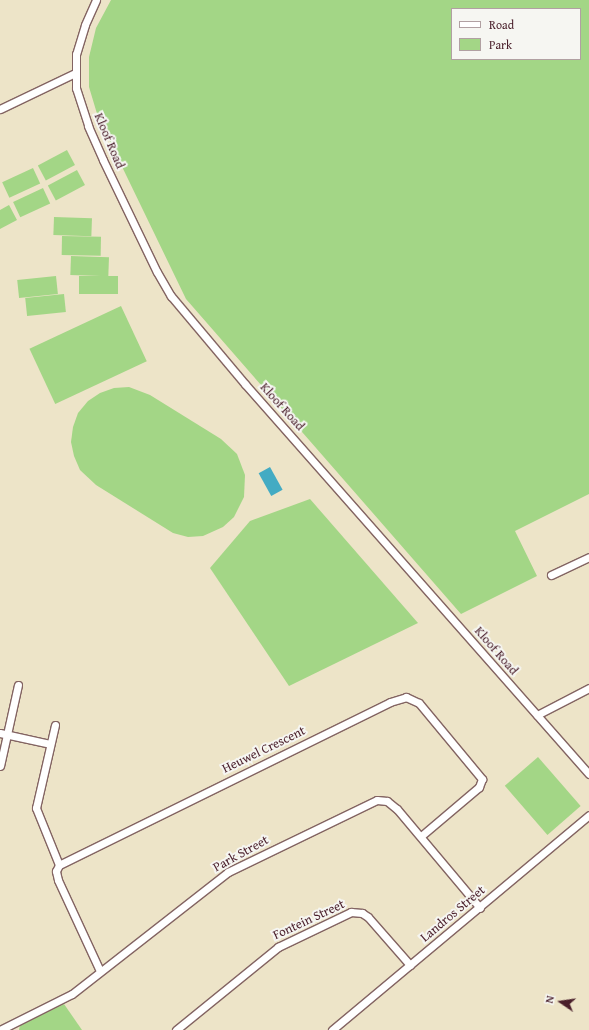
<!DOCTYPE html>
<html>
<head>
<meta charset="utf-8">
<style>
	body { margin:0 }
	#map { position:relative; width:589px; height:1030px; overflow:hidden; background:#ede4c8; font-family:"Gentium Book Plus",serif }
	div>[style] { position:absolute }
	.green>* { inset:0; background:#a3d686; transform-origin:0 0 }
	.water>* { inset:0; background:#43abc3; transform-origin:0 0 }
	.roads { filter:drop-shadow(1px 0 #836462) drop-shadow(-1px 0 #836462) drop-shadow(0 1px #836462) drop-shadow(0 -1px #836462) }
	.minor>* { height:7px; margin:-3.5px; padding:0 3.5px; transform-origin:3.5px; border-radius:3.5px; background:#fff }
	span { translate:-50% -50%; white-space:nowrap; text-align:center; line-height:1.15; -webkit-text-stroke:4px #f6f6f2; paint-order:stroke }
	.street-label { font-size:13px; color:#4a1f2b }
	.legend { position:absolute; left:451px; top:8px; width:130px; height:52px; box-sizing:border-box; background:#f6f6f2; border:1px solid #b1a0a2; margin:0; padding:5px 7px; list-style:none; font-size:12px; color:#4a1f2b }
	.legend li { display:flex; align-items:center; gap:8px; height:20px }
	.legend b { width:20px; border:1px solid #b1a0a2 }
	.north { position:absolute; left:541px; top:982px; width:40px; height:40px; -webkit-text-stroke:3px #f6f6f2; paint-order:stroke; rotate:283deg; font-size:11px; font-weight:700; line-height:16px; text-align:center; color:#4a1f2b }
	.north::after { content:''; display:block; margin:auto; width:14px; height:18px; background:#4a1f2b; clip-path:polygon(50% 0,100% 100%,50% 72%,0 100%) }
</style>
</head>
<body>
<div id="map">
	<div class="green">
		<div style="clip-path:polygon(evenodd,111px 0,589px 0,589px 494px,515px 531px,537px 576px,461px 614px,186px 299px,98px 117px,89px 87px,89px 57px,96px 28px,111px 0,452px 9px,580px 9px,580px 59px,452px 59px,452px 9px)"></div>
		<div style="left:67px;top:150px;width:17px;height:33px;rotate:62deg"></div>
		<div style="left:33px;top:168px;width:17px;height:34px;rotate:65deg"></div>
		<div style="left:77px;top:170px;width:17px;height:33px;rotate:62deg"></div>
		<div style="left:43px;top:188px;width:17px;height:33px;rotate:65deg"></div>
		<div style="clip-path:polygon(9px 205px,17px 220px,0 229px,0 210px)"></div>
		<div style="left:54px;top:217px;width:38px;height:18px;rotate:2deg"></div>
		<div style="left:62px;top:236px;width:39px;height:19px;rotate:1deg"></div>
		<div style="left:71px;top:256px;width:38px;height:19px;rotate:2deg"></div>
		<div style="left:56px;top:276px;width:18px;height:39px;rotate:84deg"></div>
		<div style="left:79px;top:276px;width:39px;height:18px"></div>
		<div style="left:64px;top:294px;width:18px;height:39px;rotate:84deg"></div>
		<div style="left:121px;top:306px;width:61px;height:101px;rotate:65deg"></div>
		<div style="clip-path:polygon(129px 387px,150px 395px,221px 439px,237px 454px,245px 475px,244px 497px,234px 517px,223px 527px,203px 536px,188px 537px,173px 533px,96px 485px,80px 470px,74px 456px,71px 442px,73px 427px,78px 413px,88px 401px,100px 393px,114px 388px)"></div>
		<div style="clip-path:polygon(310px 499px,418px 623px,289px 686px,210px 568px,250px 521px)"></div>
		<div style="left:538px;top:757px;width:65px;height:44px;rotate:49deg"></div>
		<div style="clip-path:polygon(64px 1004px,82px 1030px,19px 1030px,20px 1025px)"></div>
	</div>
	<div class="water">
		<div style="left:270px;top:467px;width:26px;height:13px;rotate:61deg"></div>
	</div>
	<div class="roads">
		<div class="minor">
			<div style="left:96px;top:0;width:27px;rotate:114deg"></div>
			<div style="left:85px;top:25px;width:30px;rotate:107deg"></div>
			<div style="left:76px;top:54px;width:34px;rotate:90deg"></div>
			<div style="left:76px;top:88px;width:40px;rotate:72deg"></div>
			<div style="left:88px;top:126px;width:37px;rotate:66deg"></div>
			<div style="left:103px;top:160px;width:124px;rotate:64.3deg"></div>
			<div style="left:157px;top:272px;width:28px;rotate:60deg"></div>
			<div style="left:171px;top:296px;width:115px;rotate:49.9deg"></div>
			<div style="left:245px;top:384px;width:520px;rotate:48.59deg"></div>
			<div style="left:0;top:109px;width:83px;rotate:-25.6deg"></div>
			<div style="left:551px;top:575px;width:42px;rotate:-25.3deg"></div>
			<div style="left:537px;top:715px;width:59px;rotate:-27.4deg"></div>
			<div style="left:55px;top:725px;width:85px;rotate:102.9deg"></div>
			<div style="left:36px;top:808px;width:61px;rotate:68deg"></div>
			<div style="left:0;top:733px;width:51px;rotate:12.4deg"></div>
			<div style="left:0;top:766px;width:83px;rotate:-77.5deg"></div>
			<div style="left:100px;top:971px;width:100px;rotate:-114.8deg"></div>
			<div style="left:58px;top:880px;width:9px;rotate:-103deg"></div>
			<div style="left:56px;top:871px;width:7px;rotate:-63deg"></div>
			<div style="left:59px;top:865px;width:369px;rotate:-26.2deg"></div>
			<div style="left:390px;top:702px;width:17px;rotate:-17deg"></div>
			<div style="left:406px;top:697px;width:14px;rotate:25deg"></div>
			<div style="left:419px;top:703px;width:99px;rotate:50.3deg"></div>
			<div style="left:482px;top:779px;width:9px;rotate:111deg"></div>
			<div style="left:479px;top:787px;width:76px;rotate:139.8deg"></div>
			<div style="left:0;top:1030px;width:80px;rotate:-26.6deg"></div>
			<div style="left:72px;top:994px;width:198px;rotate:-38deg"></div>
			<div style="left:228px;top:872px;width:165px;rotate:-25.8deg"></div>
			<div style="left:377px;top:800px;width:10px;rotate:6deg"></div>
			<div style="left:387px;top:801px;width:13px;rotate:39deg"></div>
			<div style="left:397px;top:809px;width:129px;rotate:50deg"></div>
			<div style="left:176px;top:1030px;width:132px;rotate:-39.1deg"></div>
			<div style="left:278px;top:947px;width:81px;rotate:-25.6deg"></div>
			<div style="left:351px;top:912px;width:11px;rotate:5deg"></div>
			<div style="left:362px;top:913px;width:7px;rotate:34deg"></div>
			<div style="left:368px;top:917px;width:64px;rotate:48.8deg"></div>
			<div style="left:332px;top:1030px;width:335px;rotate:-39.9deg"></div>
		</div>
	</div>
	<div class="street-label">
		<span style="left:109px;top:141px;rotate:67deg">Kloof Road</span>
		<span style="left:282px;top:407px;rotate:48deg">Kloof Road</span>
		<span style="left:496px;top:651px;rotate:49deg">Kloof Road</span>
		<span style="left:264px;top:750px;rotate:-26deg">Heuwel Crescent</span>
		<span style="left:241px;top:854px;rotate:-29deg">Park Street</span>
		<span style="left:453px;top:914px;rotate:-40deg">Landros Street</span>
		<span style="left:309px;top:920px;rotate:-25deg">Fontein Street</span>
	</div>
	<ul class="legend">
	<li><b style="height:5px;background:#fff"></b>Road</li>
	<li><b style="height:11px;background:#a3d686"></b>Park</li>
	</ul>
	<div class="north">N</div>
</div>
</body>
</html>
